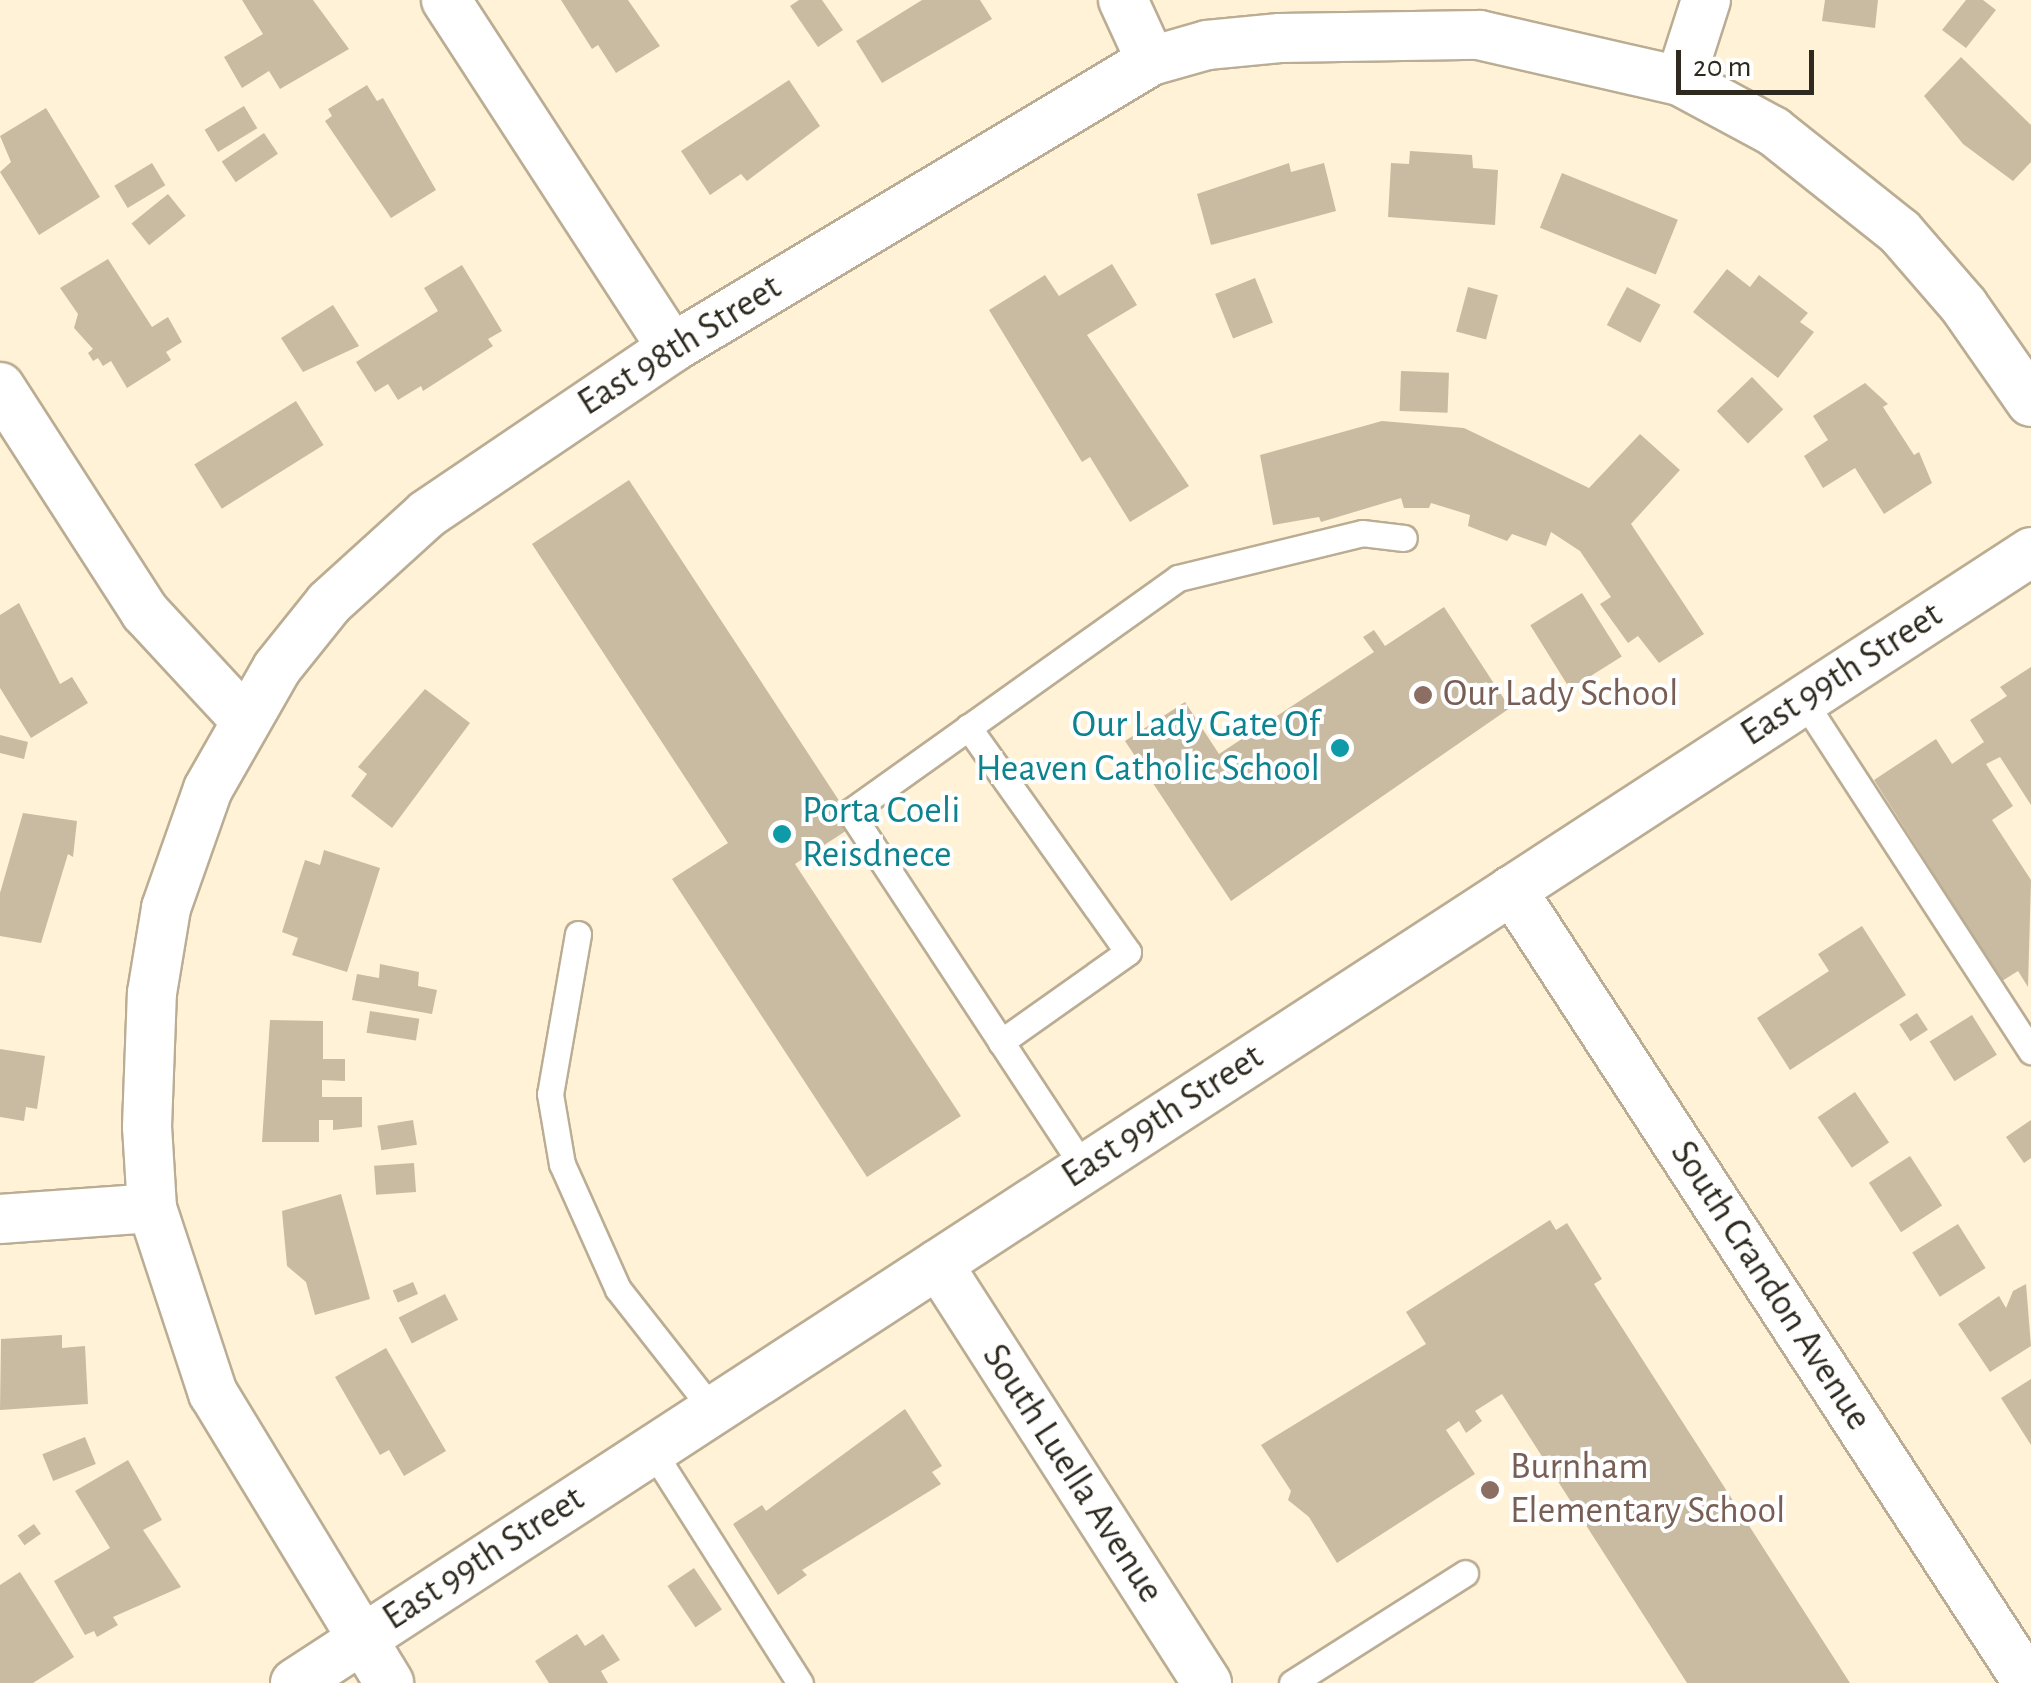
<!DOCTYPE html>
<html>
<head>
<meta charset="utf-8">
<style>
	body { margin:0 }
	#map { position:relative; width:2031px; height:1683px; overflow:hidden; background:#fff2d6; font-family:"Alegreya Sans",sans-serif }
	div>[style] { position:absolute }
	.building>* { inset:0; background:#c8bba1; transform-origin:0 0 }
	.roads { filter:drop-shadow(2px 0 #baad93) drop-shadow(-2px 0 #baad93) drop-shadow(0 2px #baad93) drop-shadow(0 -2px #baad93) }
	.lane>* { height:25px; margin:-12.5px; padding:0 12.5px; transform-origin:12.5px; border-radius:12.5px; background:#fff }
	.street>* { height:48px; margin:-24px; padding:0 24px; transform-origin:24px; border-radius:24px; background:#fff }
	.dots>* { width:28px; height:28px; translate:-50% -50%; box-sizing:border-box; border:5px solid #fff; border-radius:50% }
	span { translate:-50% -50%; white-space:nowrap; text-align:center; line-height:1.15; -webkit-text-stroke:8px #fff; paint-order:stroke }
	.street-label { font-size:38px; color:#2e2a1f }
	.education-label { font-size:38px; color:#785e54 }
	.left { translate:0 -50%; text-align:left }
	.culture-label { font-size:38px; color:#0d838f }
	.right { translate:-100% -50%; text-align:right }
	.scale { position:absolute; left:1676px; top:50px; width:138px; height:45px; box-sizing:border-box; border:5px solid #2e2a1f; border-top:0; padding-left:12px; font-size:30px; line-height:35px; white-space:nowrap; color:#2e2a1f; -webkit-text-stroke:8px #fff; paint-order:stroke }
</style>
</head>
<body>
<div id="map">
	<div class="building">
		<div style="clip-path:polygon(242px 0,313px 0,349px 49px,280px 89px,269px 71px,242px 88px,224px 57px,263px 34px)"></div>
		<div style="clip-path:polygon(561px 0,628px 0,660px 46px,616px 73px,598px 45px,592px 49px)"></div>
		<div style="clip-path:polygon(799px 0,822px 0,843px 30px,818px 47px,790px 6px)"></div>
		<div style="clip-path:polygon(922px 0,980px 0,992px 19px,882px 83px,856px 41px)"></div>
		<div style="clip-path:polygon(1825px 0,1878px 0,1875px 28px,1822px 21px)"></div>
		<div style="clip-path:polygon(1966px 0,1983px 0,1996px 10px,1966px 48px,1942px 30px)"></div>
		<div style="clip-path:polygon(1961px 57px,2031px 125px,2031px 162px,2013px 181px,1963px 144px,1924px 96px)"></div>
		<div style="clip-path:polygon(789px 80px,820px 126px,747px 181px,741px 174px,710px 195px,681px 151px)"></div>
		<div style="clip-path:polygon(367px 85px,377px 101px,383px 98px,436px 190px,391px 218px,325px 121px,332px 116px,328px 109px)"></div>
		<div style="left:244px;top:106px;width:26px;height:46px;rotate:59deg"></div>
		<div style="clip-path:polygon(46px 108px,100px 197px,39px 235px,0 172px,11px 162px,0 136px)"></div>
		<div style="left:264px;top:133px;width:25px;height:51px;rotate:56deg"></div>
		<div style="clip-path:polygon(1410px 151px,1472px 155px,1473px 168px,1498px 170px,1495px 225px,1388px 217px,1391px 163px,1409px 164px)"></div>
		<div style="left:152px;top:163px;width:26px;height:44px;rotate:59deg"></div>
		<div style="clip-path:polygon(1289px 163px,1291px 172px,1324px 163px,1336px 211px,1211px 245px,1197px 194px)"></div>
		<div style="left:1562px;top:173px;width:125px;height:59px;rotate:22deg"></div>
		<div style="left:168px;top:194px;width:28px;height:47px;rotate:51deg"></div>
		<div style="clip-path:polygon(108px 259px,152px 327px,168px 317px,182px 342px,166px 352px,171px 360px,127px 388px,111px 361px,103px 366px,98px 358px,93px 361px,88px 353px,93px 349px,74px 328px,78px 314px,60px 288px)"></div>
		<div style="clip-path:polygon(1112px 264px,1137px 305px,1087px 335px,1189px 486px,1130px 522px,1090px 457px,1082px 462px,989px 310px,1045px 275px,1059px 296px)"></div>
		<div style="clip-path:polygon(462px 265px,502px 331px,488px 339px,493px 346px,423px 391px,421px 386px,398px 400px,388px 384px,375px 392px,356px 362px,438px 311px,424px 288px)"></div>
		<div style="clip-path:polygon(1727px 269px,1750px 287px,1759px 275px,1808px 313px,1800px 322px,1814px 332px,1778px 378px,1693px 312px)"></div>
		<div style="left:1255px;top:278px;width:48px;height:43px;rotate:68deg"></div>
		<div style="left:1468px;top:287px;width:31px;height:46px;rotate:15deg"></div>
		<div style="left:1627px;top:287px;width:38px;height:43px;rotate:28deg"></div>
		<div style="clip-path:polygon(333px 305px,359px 346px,303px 372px,281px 338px)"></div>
		<div style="left:1401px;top:371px;width:48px;height:40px;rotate:2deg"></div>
		<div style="left:1752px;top:377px;width:45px;height:49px;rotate:46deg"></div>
		<div style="clip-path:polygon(1865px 383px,1888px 404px,1883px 407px,1914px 455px,1919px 452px,1932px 483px,1884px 514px,1855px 468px,1823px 488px,1804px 456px,1828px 440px,1813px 416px)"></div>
		<div style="left:296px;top:401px;width:52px;height:120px;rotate:58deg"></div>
		<div style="clip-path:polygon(1382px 421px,1464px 428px,1589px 488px,1640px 434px,1680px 470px,1631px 524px,1704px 634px,1659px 663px,1638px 636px,1628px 643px,1600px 604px,1611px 597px,1580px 551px,1551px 532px,1546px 546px,1512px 534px,1507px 541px,1468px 526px,1470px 515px,1431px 503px,1429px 508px,1404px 508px,1401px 498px,1321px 522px,1319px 517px,1273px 525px,1260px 455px)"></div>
		<div style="clip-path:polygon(629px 480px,855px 825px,795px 864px,961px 1116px,867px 1177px,672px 879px,728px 843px,532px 544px)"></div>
		<div style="left:1582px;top:593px;width:75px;height:61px;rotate:58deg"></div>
		<div style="clip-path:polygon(19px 603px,60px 684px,72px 677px,88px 703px,31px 738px,0 688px,0 615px)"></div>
		<div style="clip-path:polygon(1444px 607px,1510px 708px,1231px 901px,1125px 741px,1185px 702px,1219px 754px,1374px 652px,1363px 637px,1374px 630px,1385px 646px)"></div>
		<div style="clip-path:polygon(2031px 667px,2031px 805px,2000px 757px,1986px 764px,2013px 806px,1992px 820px,2031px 880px,2028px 987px,2018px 971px,2002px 981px,1874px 780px,1936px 739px,1952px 764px,1984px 742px,1970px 720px,2007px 696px,2000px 687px)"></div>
		<div style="clip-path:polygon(425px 689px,470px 723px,392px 828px,351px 796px,367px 774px,358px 767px)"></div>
		<div style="clip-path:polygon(0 735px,28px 742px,24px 759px,0 753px)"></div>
		<div style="clip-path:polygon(23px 813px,77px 821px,73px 857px,68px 854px,41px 943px,0 936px,0 893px)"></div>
		<div style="clip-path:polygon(324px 850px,380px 868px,347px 972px,292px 955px,298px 938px,282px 932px,305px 860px,320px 865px)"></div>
		<div style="clip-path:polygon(1862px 926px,1906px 995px,1790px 1070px,1757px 1018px,1829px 971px,1818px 954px)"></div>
		<div style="clip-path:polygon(380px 964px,419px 972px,418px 986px,437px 990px,432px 1014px,352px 1000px,357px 974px,379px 978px)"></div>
		<div style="left:370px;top:1011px;width:50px;height:22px;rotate:9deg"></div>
		<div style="left:1917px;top:1013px;width:20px;height:21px;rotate:57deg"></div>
		<div style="left:1972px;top:1015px;width:47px;height:50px;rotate:58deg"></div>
		<div style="clip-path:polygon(270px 1020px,323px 1021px,323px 1059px,345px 1059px,345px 1081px,322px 1080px,322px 1097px,362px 1097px,362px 1127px,333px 1130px,333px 1120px,319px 1120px,319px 1142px,262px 1142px)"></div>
		<div style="clip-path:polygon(0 1049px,45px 1056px,37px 1109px,26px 1107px,24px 1121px,0 1117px)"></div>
		<div style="left:1855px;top:1092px;width:61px;height:45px;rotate:56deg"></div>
		<div style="left:413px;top:1120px;width:25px;height:36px;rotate:81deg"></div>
		<div style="clip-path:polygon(2031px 1120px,2031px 1158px,2024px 1163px,2006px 1137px)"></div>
		<div style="left:1910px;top:1156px;width:59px;height:49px;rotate:57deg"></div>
		<div style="left:414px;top:1163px;width:29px;height:40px;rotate:86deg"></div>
		<div style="clip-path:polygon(341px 1194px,370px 1299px,315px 1315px,306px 1282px,287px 1266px,282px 1211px)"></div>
		<div style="clip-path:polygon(1550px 1220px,1556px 1230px,1567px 1223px,1602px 1279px,1594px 1284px,1850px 1683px,1687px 1683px,1502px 1394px,1475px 1411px,1482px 1421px,1466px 1433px,1459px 1421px,1446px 1430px,1475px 1474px,1337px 1563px,1309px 1517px,1288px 1500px,1291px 1491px,1261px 1445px,1426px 1344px,1406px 1312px)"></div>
		<div style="left:1958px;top:1224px;width:52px;height:54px;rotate:58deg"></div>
		<div style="left:413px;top:1282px;width:13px;height:22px;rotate:67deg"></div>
		<div style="clip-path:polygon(2026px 1284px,2031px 1346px,1990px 1372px,1958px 1324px,1999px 1296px,2006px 1308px,2013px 1291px)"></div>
		<div style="left:445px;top:1294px;width:29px;height:52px;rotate:63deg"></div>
		<div style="clip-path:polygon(62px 1335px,62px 1348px,85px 1346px,88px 1404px,0 1410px,1px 1339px)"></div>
		<div style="clip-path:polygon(386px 1348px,446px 1451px,404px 1476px,389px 1450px,380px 1455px,335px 1377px)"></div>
		<div style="clip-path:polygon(2031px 1379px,2031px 1445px,2001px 1398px)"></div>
		<div style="clip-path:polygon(905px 1409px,942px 1466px,932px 1472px,941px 1484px,802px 1570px,807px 1575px,778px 1595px,733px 1524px,762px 1505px,766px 1511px)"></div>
		<div style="left:85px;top:1437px;width:29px;height:46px;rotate:68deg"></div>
		<div style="clip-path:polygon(128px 1460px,162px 1520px,143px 1530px,181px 1587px,113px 1617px,118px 1625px,97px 1637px,94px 1631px,85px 1635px,54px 1581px,110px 1548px,75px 1491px)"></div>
		<div style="left:34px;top:1524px;width:12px;height:20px;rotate:55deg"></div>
		<div style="left:694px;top:1568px;width:50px;height:32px;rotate:56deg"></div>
		<div style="clip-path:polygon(20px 1572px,74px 1657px,33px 1683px,0 1683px,0 1585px)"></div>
		<div style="clip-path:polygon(577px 1634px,585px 1646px,603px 1634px,620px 1660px,601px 1671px,608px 1683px,549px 1683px,535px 1661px)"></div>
	</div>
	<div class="roads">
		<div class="lane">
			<div style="left:1803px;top:700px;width:419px;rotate:57deg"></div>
			<div style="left:968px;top:727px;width:276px;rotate:54.6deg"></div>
			<div style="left:1128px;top:952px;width:156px;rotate:144.7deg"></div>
			<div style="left:578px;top:934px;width:162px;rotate:99.9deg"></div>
			<div style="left:550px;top:1094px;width:71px;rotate:80.3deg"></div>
			<div style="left:562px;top:1164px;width:137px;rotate:65.9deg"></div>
			<div style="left:618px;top:1289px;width:154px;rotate:51.9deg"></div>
			<div style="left:1084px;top:1168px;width:426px;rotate:-123.3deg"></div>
			<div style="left:850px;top:812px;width:403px;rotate:-35.5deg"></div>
			<div style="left:1178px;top:578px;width:189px;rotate:-13.7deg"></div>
			<div style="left:1362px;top:533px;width:42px;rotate:6.8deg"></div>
			<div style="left:652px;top:1450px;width:276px;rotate:57.6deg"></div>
			<div style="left:1292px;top:1683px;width:205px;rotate:-32.4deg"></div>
		</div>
		<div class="street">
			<div style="left:446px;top:0;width:415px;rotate:57deg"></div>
			<div style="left:1123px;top:0;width:67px;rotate:65.3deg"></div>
			<div style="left:1706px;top:0;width:85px;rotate:107.8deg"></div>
			<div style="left:1680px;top:81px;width:106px;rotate:28.3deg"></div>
			<div style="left:1773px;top:131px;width:162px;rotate:38.5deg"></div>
			<div style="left:1900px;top:232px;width:98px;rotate:49.1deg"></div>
			<div style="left:1964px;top:306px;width:117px;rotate:55.1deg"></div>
			<div style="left:0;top:387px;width:268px;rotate:57.2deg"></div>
			<div style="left:145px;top:612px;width:146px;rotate:47.2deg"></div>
			<div style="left:1512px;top:890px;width:946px;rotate:56.95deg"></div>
			<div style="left:152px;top:1208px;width:81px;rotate:-93.5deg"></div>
			<div style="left:147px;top:1127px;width:134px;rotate:-87.9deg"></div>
			<div style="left:152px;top:993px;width:86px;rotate:-80.6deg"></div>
			<div style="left:166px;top:908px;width:126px;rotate:-70.6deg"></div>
			<div style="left:208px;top:789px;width:139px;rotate:-60.3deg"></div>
			<div style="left:277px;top:668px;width:83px;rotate:-51.3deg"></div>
			<div style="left:329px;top:603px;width:132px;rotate:-42.2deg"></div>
			<div style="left:427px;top:514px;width:296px;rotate:-34.1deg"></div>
			<div style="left:672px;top:348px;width:558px;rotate:-30.93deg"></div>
			<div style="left:1151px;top:61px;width:58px;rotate:-15.9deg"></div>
			<div style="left:1207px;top:45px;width:73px;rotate:-5.5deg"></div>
			<div style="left:1280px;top:38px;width:199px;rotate:-0.9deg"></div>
			<div style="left:1479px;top:35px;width:206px;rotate:12.9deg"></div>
			<div style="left:0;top:1219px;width:152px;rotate:-4.1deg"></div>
			<div style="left:152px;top:1208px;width:195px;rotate:71.8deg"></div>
			<div style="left:213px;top:1393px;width:339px;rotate:58.7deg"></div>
			<div style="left:938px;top:1264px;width:498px;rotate:57.3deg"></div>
			<div style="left:295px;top:1683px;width:2072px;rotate:-33.08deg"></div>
		</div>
	</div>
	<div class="dots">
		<div style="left:1423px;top:695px;background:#8d6e63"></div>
		<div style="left:1340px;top:748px;background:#0f9aa8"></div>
		<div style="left:782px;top:834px;background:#0f9aa8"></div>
		<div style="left:1490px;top:1490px;background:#8d6e63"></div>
	</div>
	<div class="street-label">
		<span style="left:680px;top:346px;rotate:-32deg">East 98th Street</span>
		<span style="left:1842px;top:675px;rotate:-33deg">East 99th Street</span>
		<span style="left:1163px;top:1117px;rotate:-33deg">East 99th Street</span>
		<span style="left:1770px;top:1286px;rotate:57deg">South Crandon Avenue</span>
		<span style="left:1072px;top:1474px;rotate:57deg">South Luella Avenue</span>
		<span style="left:484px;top:1559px;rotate:-33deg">East 99th Street</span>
	</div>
	<div class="education-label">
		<span class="left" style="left:1443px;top:695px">Our Lady School</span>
		<span class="left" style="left:1510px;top:1490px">Burnham<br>Elementary School</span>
	</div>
	<div class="culture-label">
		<span class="right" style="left:1320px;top:748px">Our Lady Gate Of<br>Heaven Catholic School</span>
		<span class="left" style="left:802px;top:834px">Porta Coeli<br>Reisdnece</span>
	</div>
	<div class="scale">20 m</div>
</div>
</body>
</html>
